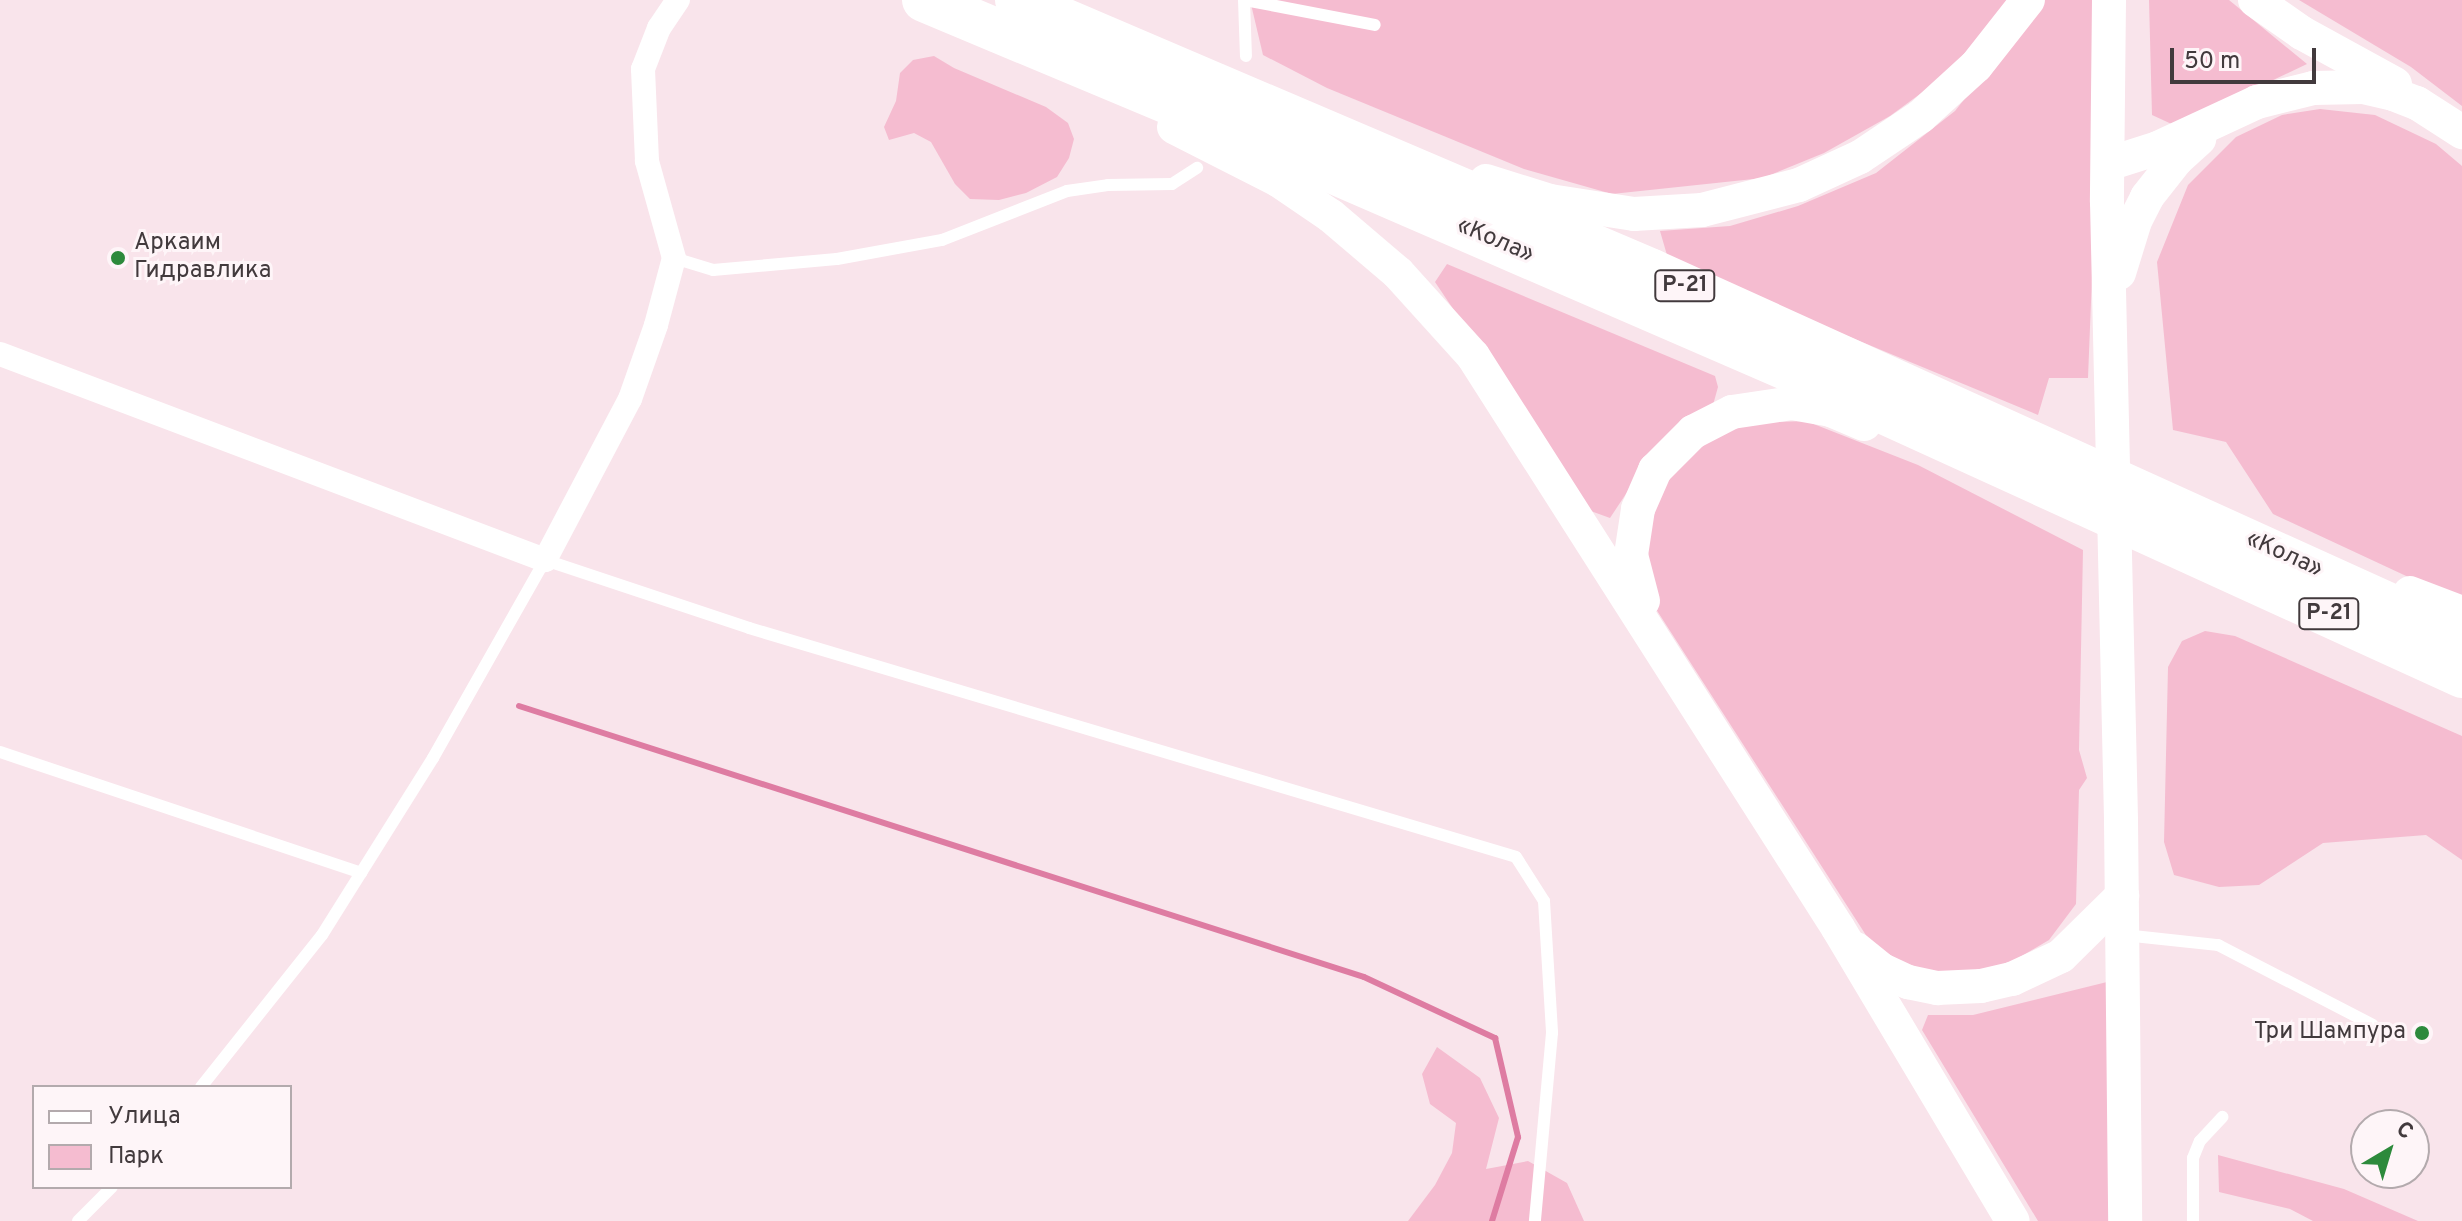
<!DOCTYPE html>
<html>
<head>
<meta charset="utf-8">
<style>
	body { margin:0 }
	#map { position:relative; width:2462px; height:1221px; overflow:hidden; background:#f9e4eb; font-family:Overpass,sans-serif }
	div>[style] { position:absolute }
	.green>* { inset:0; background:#f5bcd0 }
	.stream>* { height:6px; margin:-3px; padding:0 3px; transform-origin:3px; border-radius:3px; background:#de7ca2 }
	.lane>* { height:12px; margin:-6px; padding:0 6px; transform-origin:6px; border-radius:6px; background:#fff }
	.street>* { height:24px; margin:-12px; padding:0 12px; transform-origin:12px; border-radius:12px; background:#fff }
	.secondary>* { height:34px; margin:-17px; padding:0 17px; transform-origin:17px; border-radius:17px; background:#fff }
	.highway>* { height:44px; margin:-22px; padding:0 22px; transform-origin:22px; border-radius:22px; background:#fff }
	.dots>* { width:22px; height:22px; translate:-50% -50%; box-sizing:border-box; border:4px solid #fef5f8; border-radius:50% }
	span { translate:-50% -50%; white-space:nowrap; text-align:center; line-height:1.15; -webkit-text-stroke:6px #fef5f8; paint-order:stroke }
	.shield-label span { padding:2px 6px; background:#fef5f8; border:2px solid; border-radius:6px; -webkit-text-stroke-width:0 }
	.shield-label { font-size:22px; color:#423a3d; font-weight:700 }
	.street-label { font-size:24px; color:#423a3d }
	.poi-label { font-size:24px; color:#423a3d }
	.left { translate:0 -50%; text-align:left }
	.right { translate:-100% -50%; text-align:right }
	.legend { position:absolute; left:32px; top:1085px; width:260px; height:104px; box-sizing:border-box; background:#fef5f8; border:2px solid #b3aaad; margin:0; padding:10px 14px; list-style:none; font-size:24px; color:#423a3d }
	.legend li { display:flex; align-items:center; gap:16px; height:40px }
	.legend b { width:40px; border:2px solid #b3aaad }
	.north { position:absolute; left:2350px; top:1109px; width:80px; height:80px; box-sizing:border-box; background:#fef5f8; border:2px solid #b3aaad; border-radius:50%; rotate:38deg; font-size:22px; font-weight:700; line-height:32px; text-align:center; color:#423a3d }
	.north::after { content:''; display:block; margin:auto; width:28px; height:36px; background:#2d8a3c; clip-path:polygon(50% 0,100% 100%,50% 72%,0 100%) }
	.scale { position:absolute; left:2170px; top:48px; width:146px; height:36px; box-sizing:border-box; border:4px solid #423a3d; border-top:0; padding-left:10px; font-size:24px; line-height:28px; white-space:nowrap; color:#423a3d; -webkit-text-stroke:6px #fef5f8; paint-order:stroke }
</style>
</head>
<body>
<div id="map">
	<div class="green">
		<div style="clip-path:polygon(1250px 0,2019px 0,1965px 61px,1890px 116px,1824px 153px,1763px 178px,1612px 194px,1524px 169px,1327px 88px,1263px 55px)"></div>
		<div style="clip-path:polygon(2043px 0,2094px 0,2101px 49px,2088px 378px,2049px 378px,2038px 415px,1669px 262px,1660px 231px,1730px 226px,1798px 206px,1876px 173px,1955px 111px)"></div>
		<div style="clip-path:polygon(2149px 0,2229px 0,2307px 64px,2176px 126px,2152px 115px)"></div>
		<div style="clip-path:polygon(2299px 0,2462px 0,2462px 106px,2411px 67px)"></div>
		<div style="clip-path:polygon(934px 56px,954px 68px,1046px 107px,1068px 123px,1074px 139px,1069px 158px,1057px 177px,1026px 193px,999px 200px,970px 199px,955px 184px,931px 142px,914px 133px,889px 140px,884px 127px,896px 101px,900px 73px,913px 60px)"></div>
		<div style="clip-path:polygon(2320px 109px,2375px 115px,2436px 144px,2462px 166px,2462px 602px,2273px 514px,2226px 442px,2173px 430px,2157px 262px,2188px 185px,2236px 137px,2282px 115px)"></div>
		<div style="clip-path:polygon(1447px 264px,1715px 376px,1718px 387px,1713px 405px,1655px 450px,1610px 518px,1588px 510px,1435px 282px)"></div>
		<div style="clip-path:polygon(1806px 421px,1918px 465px,2083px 550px,2079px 750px,2087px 778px,2079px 790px,2076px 904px,2049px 940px,2003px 967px,1958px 974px,1907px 968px,1871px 943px,1645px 592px,1651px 504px,1689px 451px,1743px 423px)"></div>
		<div style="clip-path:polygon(2205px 631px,2235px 636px,2462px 736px,2462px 860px,2426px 835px,2323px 843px,2259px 885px,2219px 887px,2174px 875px,2164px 842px,2168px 667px,2182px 641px)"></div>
		<div style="clip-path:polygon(2107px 982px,2111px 1221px,2038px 1221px,1922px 1030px,1928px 1015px,1973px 1015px)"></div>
		<div style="clip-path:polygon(1437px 1047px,1480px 1078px,1499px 1118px,1486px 1169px,1528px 1161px,1567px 1183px,1584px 1221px,1408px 1221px,1435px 1185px,1452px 1153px,1456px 1123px,1430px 1104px,1422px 1074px)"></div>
		<div style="clip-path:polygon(2218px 1155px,2344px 1189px,2418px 1221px,2313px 1221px,2290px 1209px,2219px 1192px)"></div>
	</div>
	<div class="stream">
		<div style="left:519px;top:706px;width:887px;rotate:17.78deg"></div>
		<div style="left:1364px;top:977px;width:145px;rotate:25deg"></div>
		<div style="left:1495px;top:1038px;width:102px;rotate:76.9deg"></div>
		<div style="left:1518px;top:1137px;width:88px;rotate:107.2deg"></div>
	</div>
	<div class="lane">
		<div style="left:1244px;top:0;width:56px;rotate:88deg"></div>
		<div style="left:1245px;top:0;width:132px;rotate:10.9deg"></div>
		<div style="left:674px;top:258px;width:41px;rotate:17.1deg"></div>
		<div style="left:713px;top:270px;width:124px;rotate:-5.1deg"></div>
		<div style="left:837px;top:259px;width:107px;rotate:-10.3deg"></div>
		<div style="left:942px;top:240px;width:134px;rotate:-21.4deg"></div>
		<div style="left:1067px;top:191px;width:41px;rotate:-8.3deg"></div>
		<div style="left:1108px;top:185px;width:64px;rotate:-0.9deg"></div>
		<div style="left:1172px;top:184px;width:30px;rotate:-33deg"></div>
		<div style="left:0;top:752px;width:381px;rotate:18.5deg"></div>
		<div style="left:2124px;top:935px;width:95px;rotate:6.1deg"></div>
		<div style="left:2218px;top:945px;width:174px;rotate:27.3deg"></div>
		<div style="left:201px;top:1087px;width:194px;rotate:-51.5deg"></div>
		<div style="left:322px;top:935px;width:209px;rotate:-57.9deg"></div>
		<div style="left:433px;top:758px;width:227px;rotate:-60.5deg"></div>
		<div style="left:545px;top:560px;width:215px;rotate:18.4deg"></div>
		<div style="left:749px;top:628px;width:800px;rotate:16.62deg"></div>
		<div style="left:1516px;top:857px;width:52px;rotate:57.5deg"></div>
		<div style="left:1544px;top:901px;width:132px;rotate:86.5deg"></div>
		<div style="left:1552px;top:1033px;width:189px;rotate:95.2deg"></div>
		<div style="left:78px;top:1221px;width:48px;rotate:-45deg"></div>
		<div style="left:2193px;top:1221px;width:63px;rotate:-90deg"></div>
		<div style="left:2193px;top:1158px;width:18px;rotate:-68deg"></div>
		<div style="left:2200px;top:1141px;width:33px;rotate:-47deg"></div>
	</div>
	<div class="street">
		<div style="left:0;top:354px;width:583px;rotate:20.71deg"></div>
		<div style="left:545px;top:560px;width:182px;rotate:-62.2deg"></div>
		<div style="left:630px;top:399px;width:78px;rotate:-70.6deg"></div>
		<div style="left:656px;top:325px;width:69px;rotate:-75deg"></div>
		<div style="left:674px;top:258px;width:101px;rotate:-105.6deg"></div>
		<div style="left:647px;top:161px;width:92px;rotate:-92.5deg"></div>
		<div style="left:643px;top:69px;width:44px;rotate:-68.7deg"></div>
		<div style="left:659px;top:28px;width:34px;rotate:-56deg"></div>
	</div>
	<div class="secondary">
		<div style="left:2109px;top:0;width:202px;rotate:90.6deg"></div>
		<div style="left:2107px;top:202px;width:619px;rotate:88.7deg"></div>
		<div style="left:2121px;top:821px;width:400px;rotate:89.4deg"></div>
		<div style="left:2255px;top:0;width:57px;rotate:35.1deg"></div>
		<div style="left:2302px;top:33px;width:106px;rotate:28.7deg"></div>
		<div style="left:1174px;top:127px;width:117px;rotate:27deg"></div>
		<div style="left:1278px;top:180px;width:64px;rotate:34.2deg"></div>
		<div style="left:1331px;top:216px;width:88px;rotate:40.4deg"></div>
		<div style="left:1398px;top:273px;width:112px;rotate:47.9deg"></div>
		<div style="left:1473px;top:356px;width:679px;rotate:57.46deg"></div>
		<div style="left:1838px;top:928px;width:341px;rotate:59.2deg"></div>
		<div style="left:2108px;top:164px;width:52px;rotate:-17.7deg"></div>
		<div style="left:2158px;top:148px;width:109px;rotate:-24.9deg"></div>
		<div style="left:2257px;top:102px;width:58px;rotate:-14deg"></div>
		<div style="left:2313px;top:88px;width:50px;rotate:-1.1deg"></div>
		<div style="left:2363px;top:87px;width:31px;rotate:13deg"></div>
		<div style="left:2393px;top:94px;width:26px;rotate:21deg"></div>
		<div style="left:2417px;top:103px;width:54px;rotate:32.8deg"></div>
		<div style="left:1486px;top:181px;width:67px;rotate:17.4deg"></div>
		<div style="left:1550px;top:201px;width:85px;rotate:8.8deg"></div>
		<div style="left:1634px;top:214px;width:68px;rotate:-3.4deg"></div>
		<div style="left:1702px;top:210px;width:100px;rotate:-14.5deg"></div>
		<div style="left:1799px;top:185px;width:67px;rotate:-24.7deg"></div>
		<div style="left:1860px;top:157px;width:73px;rotate:-33.9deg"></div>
		<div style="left:1921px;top:116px;width:74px;rotate:-42.3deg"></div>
		<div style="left:1976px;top:66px;width:84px;rotate:-51.8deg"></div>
		<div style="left:2119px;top:273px;width:54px;rotate:-72.9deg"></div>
		<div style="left:2135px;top:221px;width:27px;rotate:-63deg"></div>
		<div style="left:2147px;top:197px;width:48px;rotate:-51.7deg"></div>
		<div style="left:2177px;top:159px;width:30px;rotate:-42deg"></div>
		<div style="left:2410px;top:593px;width:56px;rotate:21deg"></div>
		<div style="left:1643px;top:601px;width:48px;rotate:-104.6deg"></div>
		<div style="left:1631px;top:555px;width:47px;rotate:-81.3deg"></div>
		<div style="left:1638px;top:509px;width:43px;rotate:-66.4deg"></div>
		<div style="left:1655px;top:470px;width:54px;rotate:-45deg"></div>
		<div style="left:1693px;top:432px;width:44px;rotate:-27.1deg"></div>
		<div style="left:1732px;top:412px;width:61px;rotate:-8.5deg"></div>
		<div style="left:1792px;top:403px;width:40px;rotate:10deg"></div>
		<div style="left:1831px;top:410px;width:36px;rotate:23deg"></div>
		<div style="left:1856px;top:949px;width:33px;rotate:39deg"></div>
		<div style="left:1882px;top:970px;width:29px;rotate:25deg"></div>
		<div style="left:1908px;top:982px;width:30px;rotate:12deg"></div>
		<div style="left:1937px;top:988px;width:44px;rotate:-2.6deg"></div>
		<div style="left:1981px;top:986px;width:32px;rotate:-13deg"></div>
		<div style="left:2012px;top:979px;width:54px;rotate:-25.1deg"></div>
		<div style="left:2061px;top:956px;width:86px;rotate:-44.5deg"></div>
	</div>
	<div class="highway">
		<div style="left:924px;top:0;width:414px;rotate:22.7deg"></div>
		<div style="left:1306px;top:160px;width:560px;rotate:23.45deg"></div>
		<div style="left:1820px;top:383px;width:706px;rotate:24.53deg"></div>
		<div style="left:1017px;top:0;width:690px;rotate:23.11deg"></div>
		<div style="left:1652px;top:271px;width:889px;rotate:24.37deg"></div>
	</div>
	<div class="dots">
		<div style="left:118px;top:258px;background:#2d8a3c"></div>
		<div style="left:2422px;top:1033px;background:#2d8a3c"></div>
	</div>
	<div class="shield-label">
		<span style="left:1685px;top:286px">Р-21</span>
		<span style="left:2329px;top:614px">Р-21</span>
	</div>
	<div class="street-label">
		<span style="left:1495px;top:241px;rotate:23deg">«Кола»</span>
		<span style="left:2284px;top:555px;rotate:24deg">«Кола»</span>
	</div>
	<div class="poi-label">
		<span class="left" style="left:134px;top:258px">Аркаим<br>Гидравлика</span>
		<span class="right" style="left:2406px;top:1033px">Три Шампура</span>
	</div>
	<ul class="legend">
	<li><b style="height:10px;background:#fff"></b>Улица</li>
	<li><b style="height:22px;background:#f5bcd0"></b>Парк</li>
	</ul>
	<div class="north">С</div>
	<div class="scale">50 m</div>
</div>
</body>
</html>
